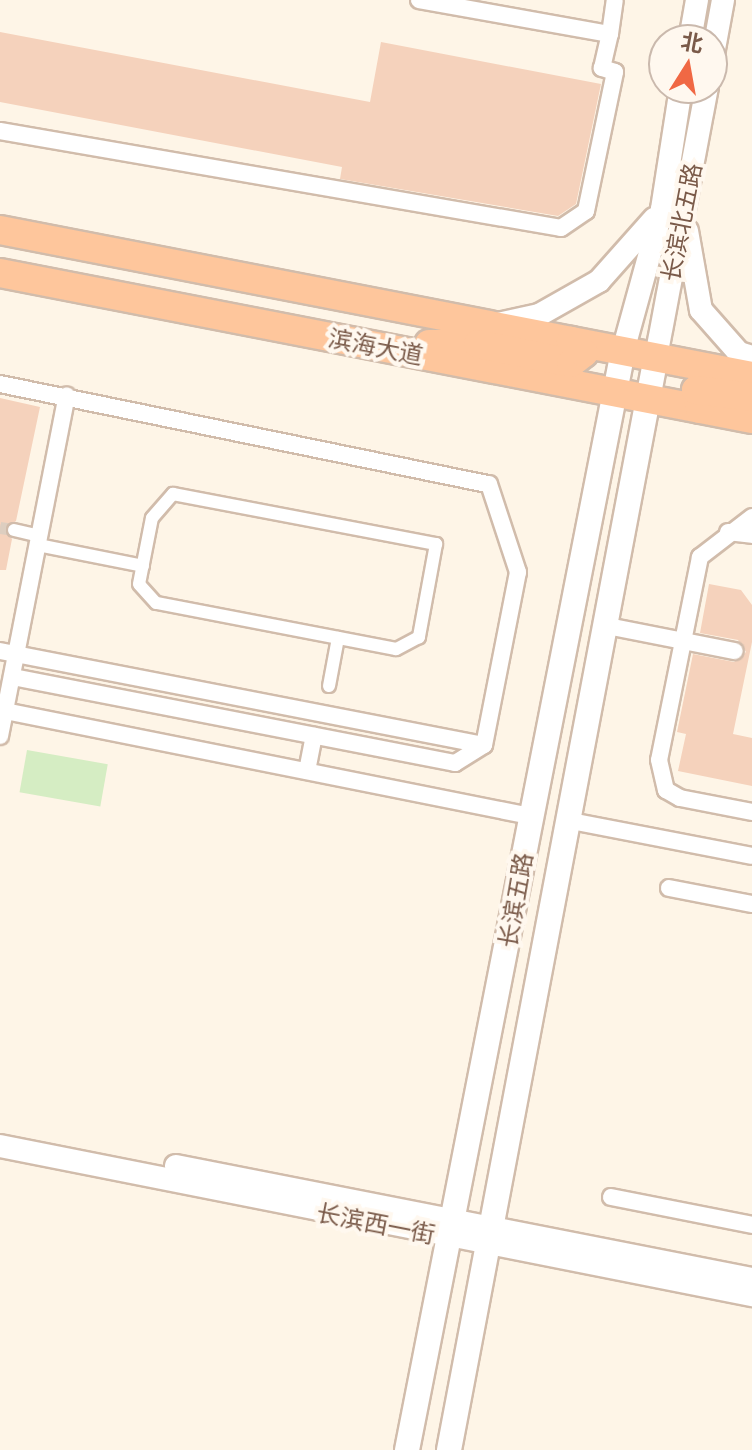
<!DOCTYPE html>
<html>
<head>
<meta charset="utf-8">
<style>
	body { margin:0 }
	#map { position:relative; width:752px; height:1450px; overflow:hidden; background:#fef5e7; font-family:"Golos Text","Noto Sans SC",sans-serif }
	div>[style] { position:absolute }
	.green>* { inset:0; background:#d5edc3; transform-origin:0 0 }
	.building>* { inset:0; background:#f5d2bc }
	.pedestrian-tunnel>* { height:12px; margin-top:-6px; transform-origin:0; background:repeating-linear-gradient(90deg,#ddcec0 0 12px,transparent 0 18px) }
	.roads { filter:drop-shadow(2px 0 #d1bcab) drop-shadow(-2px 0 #d1bcab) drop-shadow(0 2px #d1bcab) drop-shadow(0 -2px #d1bcab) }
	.pedestrian>* { height:12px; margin:-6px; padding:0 6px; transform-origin:6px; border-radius:6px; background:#fff }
	.minor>* { height:16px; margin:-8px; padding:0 8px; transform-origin:8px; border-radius:8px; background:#fff }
	.tertiary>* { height:22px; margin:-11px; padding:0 11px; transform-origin:11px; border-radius:11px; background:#fff }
	.secondary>* { height:24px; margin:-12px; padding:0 12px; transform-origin:12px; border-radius:12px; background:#fff }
	.trunk>* { height:28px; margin:-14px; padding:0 14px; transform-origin:14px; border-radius:14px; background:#fec69c }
	span { translate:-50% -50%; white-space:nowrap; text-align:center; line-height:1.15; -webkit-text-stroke:8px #fff8ef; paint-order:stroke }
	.street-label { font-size:24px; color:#7a5a49 }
	.north { position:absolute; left:648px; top:24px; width:80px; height:80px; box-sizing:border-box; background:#fff8ef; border:2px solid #cab9ad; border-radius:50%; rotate:11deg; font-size:22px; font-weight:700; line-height:32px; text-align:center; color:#7a5a49 }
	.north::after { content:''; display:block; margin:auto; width:28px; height:36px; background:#f06844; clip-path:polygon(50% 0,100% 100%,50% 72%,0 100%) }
</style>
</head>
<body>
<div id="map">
	<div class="green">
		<div style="left:27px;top:750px;width:82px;height:43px;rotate:10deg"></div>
	</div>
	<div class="building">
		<div style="clip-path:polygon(0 32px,370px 102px,381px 42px,601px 84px,576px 204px,558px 216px,340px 179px,342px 167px,0 102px)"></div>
		<div style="clip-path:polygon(0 398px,40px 407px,16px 521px,5px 529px,12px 539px,6px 570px,0 570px)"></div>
		<div style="clip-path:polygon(709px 584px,741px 590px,752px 605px,752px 642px,733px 734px,752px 738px,752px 786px,678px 771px,686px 734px,677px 732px,693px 654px,734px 662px,746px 652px,738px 640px,700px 633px)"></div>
	</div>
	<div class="pedestrian-tunnel">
		<div style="left:0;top:528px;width:14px;rotate:8deg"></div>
	</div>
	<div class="roads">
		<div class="pedestrian">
			<div style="left:173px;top:494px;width:268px;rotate:10.8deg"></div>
			<div style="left:436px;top:544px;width:95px;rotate:100.4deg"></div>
			<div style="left:419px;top:637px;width:26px;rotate:152deg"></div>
			<div style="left:396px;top:649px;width:244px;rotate:-169.1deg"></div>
			<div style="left:156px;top:603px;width:25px;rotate:-132deg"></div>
			<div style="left:139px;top:584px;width:67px;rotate:-78.9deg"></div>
			<div style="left:152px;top:518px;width:32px;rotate:-49deg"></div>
			<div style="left:14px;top:530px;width:26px;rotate:13deg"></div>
			<div style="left:38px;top:545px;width:107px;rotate:11.3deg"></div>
			<div style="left:329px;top:686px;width:49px;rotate:-79.4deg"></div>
		</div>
		<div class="minor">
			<div style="left:419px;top:0;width:194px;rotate:10.1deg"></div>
			<div style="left:610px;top:34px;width:34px;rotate:-82deg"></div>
			<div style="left:0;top:131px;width:569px;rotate:9.81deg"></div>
			<div style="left:561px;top:228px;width:30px;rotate:-34deg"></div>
			<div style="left:586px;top:211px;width:142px;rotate:-78.2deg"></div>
			<div style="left:615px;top:72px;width:14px;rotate:-163deg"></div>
			<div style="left:602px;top:68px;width:35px;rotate:-77deg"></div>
			<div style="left:0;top:384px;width:499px;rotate:11.6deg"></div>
			<div style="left:489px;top:484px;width:93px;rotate:71.8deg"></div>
			<div style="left:518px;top:572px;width:176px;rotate:101.1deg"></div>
			<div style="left:484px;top:745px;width:34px;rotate:148deg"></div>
			<div style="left:455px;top:763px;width:451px;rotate:-169deg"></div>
			<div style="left:752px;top:517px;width:66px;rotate:142.4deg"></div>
			<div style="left:700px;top:557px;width:207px;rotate:101.4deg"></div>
			<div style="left:659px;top:760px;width:31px;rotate:77deg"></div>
			<div style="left:666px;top:790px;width:16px;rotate:30deg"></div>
			<div style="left:680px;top:798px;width:73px;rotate:11deg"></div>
			<div style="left:728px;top:532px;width:24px;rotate:7deg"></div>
			<div style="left:607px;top:626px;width:130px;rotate:11.1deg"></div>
			<div style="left:0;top:651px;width:493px;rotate:11deg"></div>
			<div style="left:0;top:710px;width:540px;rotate:11.31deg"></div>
			<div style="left:0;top:736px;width:347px;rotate:-78.9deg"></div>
			<div style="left:307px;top:771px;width:36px;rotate:-79deg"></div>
			<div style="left:571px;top:821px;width:184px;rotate:10.9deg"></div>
			<div style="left:669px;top:888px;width:85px;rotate:10.9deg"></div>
			<div style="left:611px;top:1197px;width:144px;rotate:11.2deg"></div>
		</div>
		<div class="tertiary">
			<div style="left:690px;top:40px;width:41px;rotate:-80.1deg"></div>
			<div style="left:712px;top:60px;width:61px;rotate:-79.6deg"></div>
			<div style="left:687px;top:231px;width:80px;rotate:80deg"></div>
			<div style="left:701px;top:310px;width:57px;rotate:48.5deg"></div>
			<div style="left:739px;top:353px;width:14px;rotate:17deg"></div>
			<div style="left:498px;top:324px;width:42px;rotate:-12.4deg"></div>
			<div style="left:539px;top:315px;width:69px;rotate:-29.5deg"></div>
			<div style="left:599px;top:281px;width:83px;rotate:-48.4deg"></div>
			<div style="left:623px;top:351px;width:147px;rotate:-74.6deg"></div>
			<div style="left:662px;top:209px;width:122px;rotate:-81.1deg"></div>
			<div style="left:656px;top:357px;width:274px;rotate:-79.3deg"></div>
			<div style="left:0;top:1146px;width:767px;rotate:11.21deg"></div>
			<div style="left:176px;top:1166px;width:587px;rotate:11.1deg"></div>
		</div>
		<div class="secondary">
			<div style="left:407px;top:1450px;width:1120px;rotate:-78.88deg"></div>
			<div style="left:449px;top:1450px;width:1112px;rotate:-79.28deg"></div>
		</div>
		<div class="trunk">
			<div style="left:0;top:230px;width:766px;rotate:10.99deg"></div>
			<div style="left:0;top:273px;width:766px;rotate:10.99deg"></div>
			<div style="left:429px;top:344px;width:49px"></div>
			<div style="left:478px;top:344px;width:95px;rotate:11.5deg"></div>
			<div style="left:571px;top:363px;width:16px;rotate:-38deg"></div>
			<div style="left:584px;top:353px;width:18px;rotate:-137deg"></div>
			<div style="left:700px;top:409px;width:19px;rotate:-102deg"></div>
			<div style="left:696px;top:390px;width:56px;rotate:7.1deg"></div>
		</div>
	</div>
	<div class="street-label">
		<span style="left:681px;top:222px;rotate:-79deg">长滨北五路</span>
		<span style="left:376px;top:346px;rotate:11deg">滨海大道</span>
		<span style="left:515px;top:900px;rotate:-80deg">长滨五路</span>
		<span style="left:376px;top:1223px;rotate:11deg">长滨西一街</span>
	</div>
	<div class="north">北</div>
</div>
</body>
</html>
